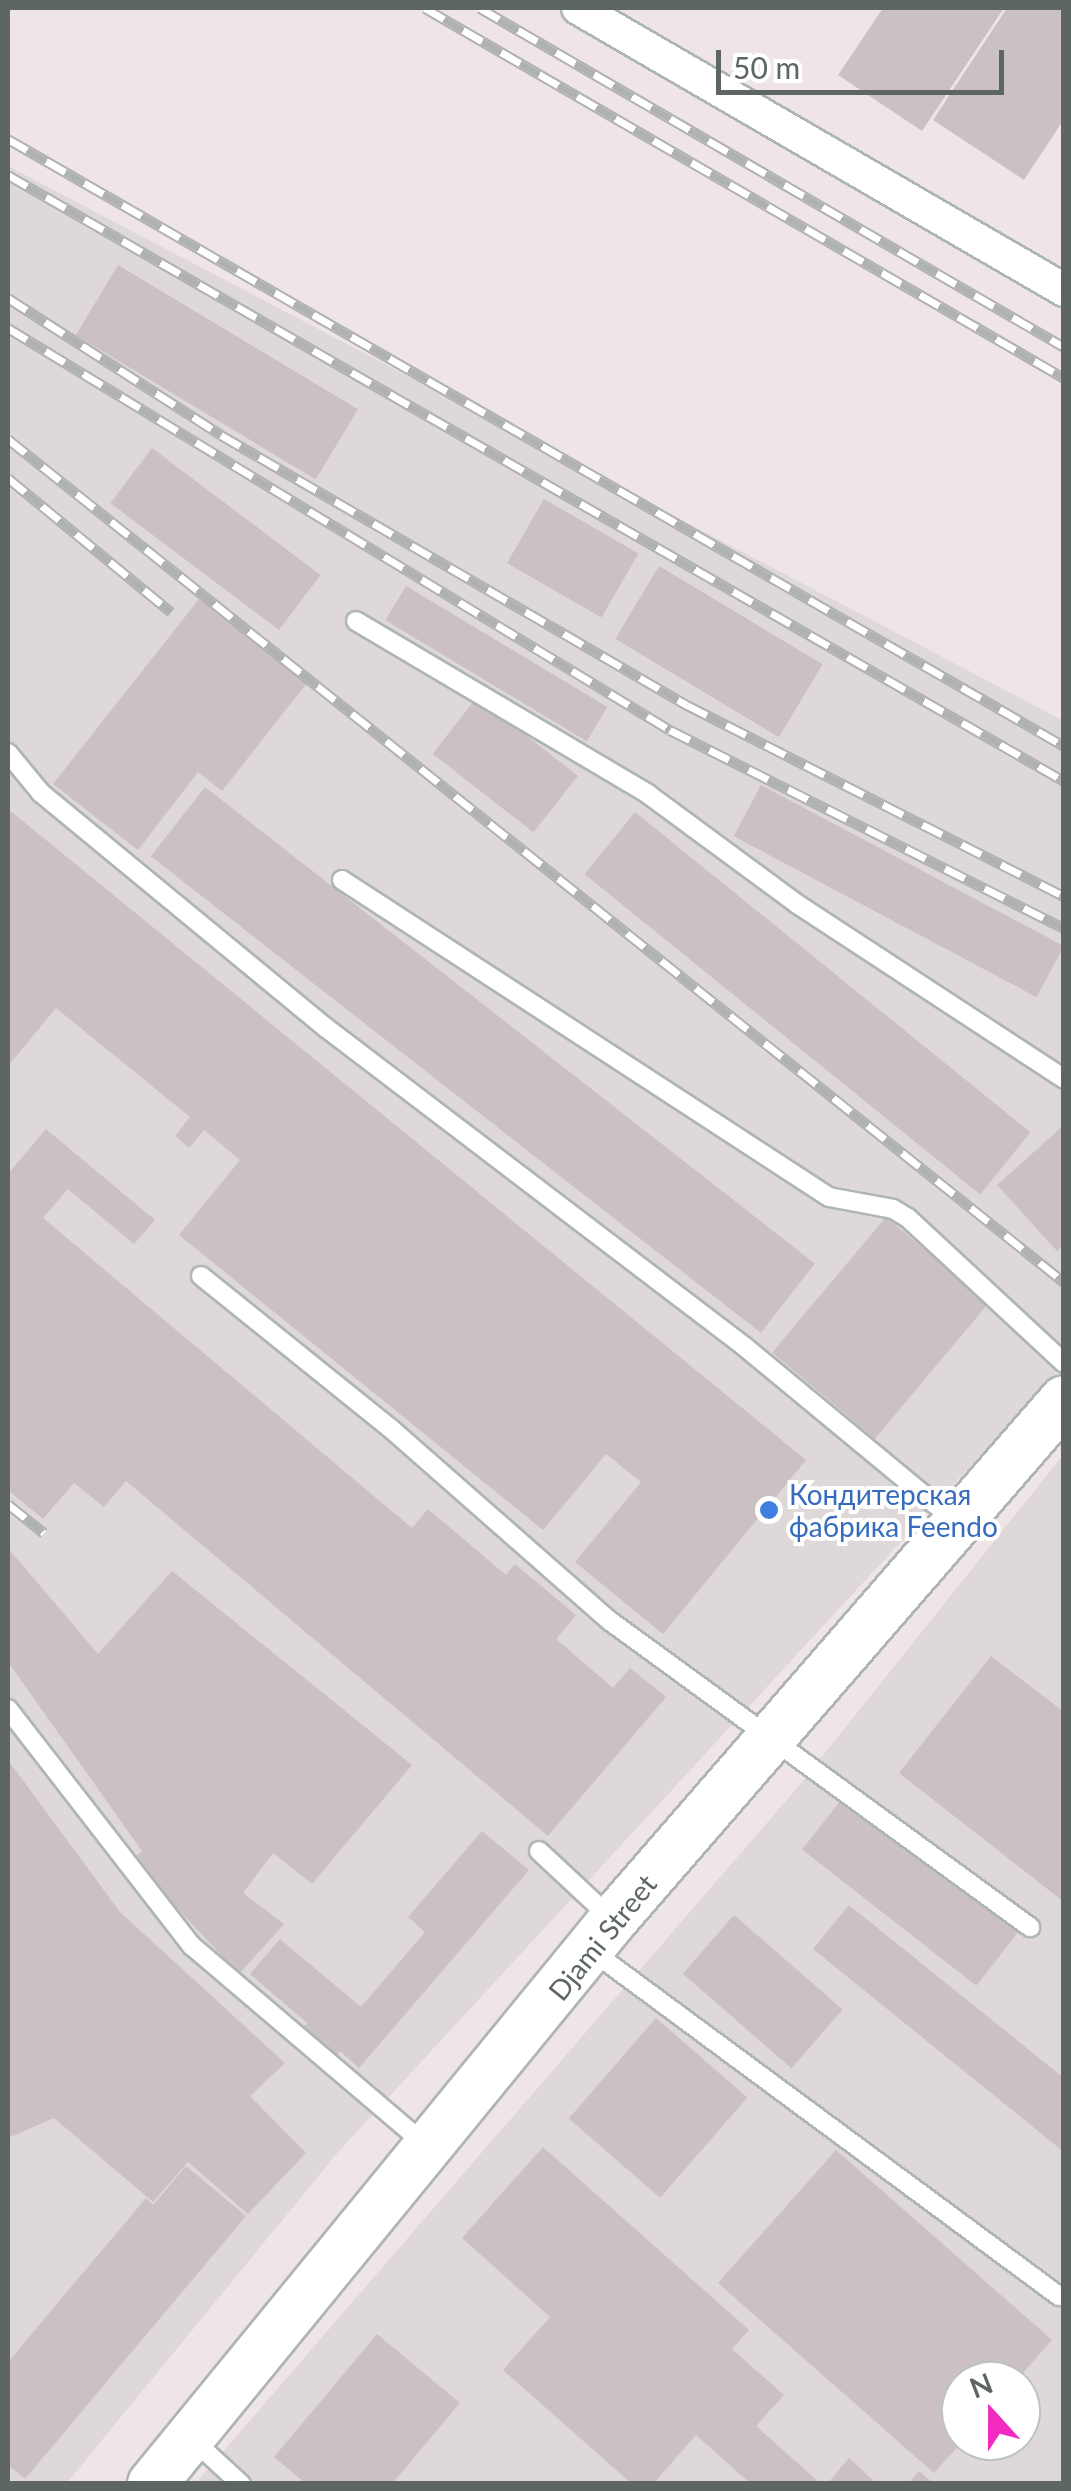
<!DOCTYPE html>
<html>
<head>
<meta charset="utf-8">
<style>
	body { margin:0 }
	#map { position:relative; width:1071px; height:2491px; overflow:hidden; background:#f0e5e6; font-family:Lato,sans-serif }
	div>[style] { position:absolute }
	.industrial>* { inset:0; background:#dfd8d8 }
	.building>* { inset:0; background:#cbc1c3; transform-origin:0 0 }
	.roads { filter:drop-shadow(2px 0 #aeb6b4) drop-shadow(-2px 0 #aeb6b4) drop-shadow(0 2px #aeb6b4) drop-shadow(0 -2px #aeb6b4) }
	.lane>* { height:18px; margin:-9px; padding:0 9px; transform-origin:9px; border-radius:9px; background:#fff }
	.street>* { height:32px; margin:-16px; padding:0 16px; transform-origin:16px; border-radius:16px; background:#fff }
	.secondary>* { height:48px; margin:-24px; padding:0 24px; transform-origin:24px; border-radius:24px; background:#fff }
	.rail>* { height:11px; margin-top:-5.5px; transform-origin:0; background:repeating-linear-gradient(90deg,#fff 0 22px,#b0b2b1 0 44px); box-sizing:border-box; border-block:2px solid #b0b2b1 }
	.dots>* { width:28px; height:28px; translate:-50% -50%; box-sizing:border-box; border:5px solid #fff; border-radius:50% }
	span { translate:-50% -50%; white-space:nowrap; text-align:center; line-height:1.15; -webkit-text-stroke:8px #fff; paint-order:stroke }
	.shop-label { font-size:28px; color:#366cbe }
	.left { translate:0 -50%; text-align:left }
	.street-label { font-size:28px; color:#5d6664 }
	.frame { position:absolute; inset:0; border:10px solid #5d6664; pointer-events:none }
	.north { position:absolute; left:941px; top:2361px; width:100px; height:100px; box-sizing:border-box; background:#fff; border:2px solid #bec2c1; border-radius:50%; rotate:339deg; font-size:28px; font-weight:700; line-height:40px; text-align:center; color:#5d6664 }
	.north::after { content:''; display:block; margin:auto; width:35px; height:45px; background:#f12ac0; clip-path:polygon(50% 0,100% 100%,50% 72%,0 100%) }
	.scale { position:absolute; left:716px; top:50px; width:288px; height:45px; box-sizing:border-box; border:5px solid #5d6664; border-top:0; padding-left:12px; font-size:30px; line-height:35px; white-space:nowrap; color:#5d6664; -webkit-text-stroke:8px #fff; paint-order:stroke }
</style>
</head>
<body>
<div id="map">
	<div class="industrial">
		<div style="clip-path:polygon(8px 166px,1064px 721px,1063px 1366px,339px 2151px,66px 2484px,8px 2483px)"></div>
		<div style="clip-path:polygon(evenodd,1063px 1455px,1063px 2483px,195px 2484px,797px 1788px,1063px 1455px,961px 2381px,1021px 2381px,1021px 2441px,961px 2441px,961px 2381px)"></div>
	</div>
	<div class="building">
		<div style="clip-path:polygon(883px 8px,1004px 8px,922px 131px,838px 75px)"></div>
		<div style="clip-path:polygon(1007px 8px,1064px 8px,1064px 119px,1024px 180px,933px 120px)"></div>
		<div style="left:118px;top:265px;width:280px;height:82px;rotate:31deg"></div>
		<div style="left:152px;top:448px;width:211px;height:69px;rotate:37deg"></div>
		<div style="left:544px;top:499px;width:109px;height:74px;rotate:30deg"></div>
		<div style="left:659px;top:566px;width:191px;height:85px;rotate:31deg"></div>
		<div style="left:406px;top:586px;width:235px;height:40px;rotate:31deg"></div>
		<div style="clip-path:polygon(199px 599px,307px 683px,222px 791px,198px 772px,138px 850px,53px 784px)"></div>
		<div style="left:477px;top:697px;width:128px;height:72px;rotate:38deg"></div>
		<div style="left:761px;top:785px;width:343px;height:58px;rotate:28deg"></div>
		<div style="left:205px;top:787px;width:774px;height:88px;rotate:38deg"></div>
		<div style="clip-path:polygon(8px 809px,806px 1460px,663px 1634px,575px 1562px,641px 1482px,606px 1454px,543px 1530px,179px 1235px,240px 1160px,204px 1130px,189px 1148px,175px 1136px,190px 1117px,56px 1008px,8px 1066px)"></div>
		<div style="left:635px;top:812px;width:509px;height:80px;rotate:39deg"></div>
		<div style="clip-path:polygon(1064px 1125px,1064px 1244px,1057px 1251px,997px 1185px)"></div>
		<div style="clip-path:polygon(46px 1129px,155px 1220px,134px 1244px,68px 1189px,43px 1218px,412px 1528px,428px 1509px,506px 1575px,515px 1564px,576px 1615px,556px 1639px,613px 1688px,630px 1668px,666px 1697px,548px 1836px,126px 1481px,104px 1507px,74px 1483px,43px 1519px,8px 1490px,8px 1174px)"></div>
		<div style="left:886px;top:1217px;width:134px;height:177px;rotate:40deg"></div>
		<div style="clip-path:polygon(8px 1548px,98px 1654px,172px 1571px,412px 1765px,312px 1884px,273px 1853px,243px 1893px,284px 1924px,239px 1974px,132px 1860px,142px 1851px,8px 1662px)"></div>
		<div style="clip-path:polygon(991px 1656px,1064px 1712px,1064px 1902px,899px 1773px)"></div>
		<div style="clip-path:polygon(8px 1760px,120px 1912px,285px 2063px,250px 2096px,306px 2153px,248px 2214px,188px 2162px,153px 2202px,54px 2118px,8px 2138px)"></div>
		<div style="left:844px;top:1796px;width:221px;height:68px;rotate:38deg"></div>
		<div style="clip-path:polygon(482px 1831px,529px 1870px,359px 2068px,340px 2051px,333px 2060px,299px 2031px,307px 2023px,250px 1974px,280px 1939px,361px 2007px,425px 1932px,408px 1917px)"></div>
		<div style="clip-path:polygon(849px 1905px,1064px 2078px,1064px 2152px,813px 1949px)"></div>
		<div style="left:734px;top:1915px;width:144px;height:78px;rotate:41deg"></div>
		<div style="left:656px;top:2018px;width:121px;height:133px;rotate:41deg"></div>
		<div style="clip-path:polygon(543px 2147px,749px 2330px,732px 2349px,784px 2395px,756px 2426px,821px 2484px,751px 2484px,696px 2435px,653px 2484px,632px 2484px,503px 2370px,550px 2317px,462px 2238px)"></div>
		<div style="clip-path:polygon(836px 2150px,1052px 2340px,1016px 2381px,961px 2381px,961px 2443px,934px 2473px,718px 2283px)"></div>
		<div style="clip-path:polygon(186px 2166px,246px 2216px,25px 2479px,8px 2465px,8px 2362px,146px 2198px,153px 2205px)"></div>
		<div style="clip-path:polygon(377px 2334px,460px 2403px,392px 2484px,306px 2484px,274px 2457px)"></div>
		<div style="clip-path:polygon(849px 2458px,877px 2484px,827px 2484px)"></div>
		<div style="clip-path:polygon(919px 2471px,934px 2484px,908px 2484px)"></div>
	</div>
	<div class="roads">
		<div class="lane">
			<div style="left:356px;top:621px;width:339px;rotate:30.6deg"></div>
			<div style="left:648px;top:794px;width:185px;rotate:36.4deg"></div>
			<div style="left:797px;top:904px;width:319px;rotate:33.2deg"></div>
			<div style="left:8px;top:753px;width:52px;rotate:50.5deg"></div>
			<div style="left:41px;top:793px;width:368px;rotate:39.5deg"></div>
			<div style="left:325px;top:1027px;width:528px;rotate:37.3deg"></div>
			<div style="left:745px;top:1347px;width:276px;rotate:39.6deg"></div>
			<div style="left:342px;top:880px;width:581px;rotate:33.06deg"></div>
			<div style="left:829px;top:1197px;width:65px;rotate:10.6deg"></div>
			<div style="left:893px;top:1209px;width:17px;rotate:31deg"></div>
			<div style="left:908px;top:1218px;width:213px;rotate:42.9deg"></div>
			<div style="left:201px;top:1276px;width:243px;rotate:38.8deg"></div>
			<div style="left:390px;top:1428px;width:293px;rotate:41.3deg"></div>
			<div style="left:610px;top:1621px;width:520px;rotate:36.08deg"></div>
			<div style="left:8px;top:1709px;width:300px;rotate:52.2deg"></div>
			<div style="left:192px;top:1946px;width:310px;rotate:40.4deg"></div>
			<div style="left:539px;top:1851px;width:100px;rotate:43deg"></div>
			<div style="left:592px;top:1951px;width:581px;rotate:36.46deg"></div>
			<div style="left:191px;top:2438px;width:68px;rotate:42.6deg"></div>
		</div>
		<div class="street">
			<div style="left:578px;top:8px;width:562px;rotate:30.12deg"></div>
		</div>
		<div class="secondary">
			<div style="left:152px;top:2484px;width:728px;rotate:-50.74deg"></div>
			<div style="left:613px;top:1920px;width:688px;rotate:-49.06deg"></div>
		</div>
	</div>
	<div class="rail">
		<div style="left:425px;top:8px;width:738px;rotate:30.07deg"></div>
		<div style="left:480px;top:8px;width:675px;rotate:30.13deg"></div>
		<div style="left:8px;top:139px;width:1218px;rotate:29.89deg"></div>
		<div style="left:8px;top:175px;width:1218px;rotate:29.85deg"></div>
		<div style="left:8px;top:298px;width:253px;rotate:32.7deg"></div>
		<div style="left:221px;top:435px;width:539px;rotate:30.09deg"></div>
		<div style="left:687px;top:705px;width:423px;rotate:26.9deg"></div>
		<div style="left:8px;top:328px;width:774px;rotate:31.27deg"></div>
		<div style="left:670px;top:730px;width:441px;rotate:26.7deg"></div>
		<div style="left:8px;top:439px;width:1351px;rotate:38.6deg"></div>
		<div style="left:8px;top:478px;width:211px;rotate:39.4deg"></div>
		<div style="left:8px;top:1504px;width:46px;rotate:38.9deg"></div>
	</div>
	<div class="dots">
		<div style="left:769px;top:1510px;background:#3f7fe0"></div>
	</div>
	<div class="shop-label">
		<span class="left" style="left:789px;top:1510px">Кондитерская<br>фабрика Feendo</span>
	</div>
	<div class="street-label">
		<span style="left:602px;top:1937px;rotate:-51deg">Djami Street</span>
	</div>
	<div class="frame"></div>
	<div class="north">N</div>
	<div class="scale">50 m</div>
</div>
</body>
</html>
